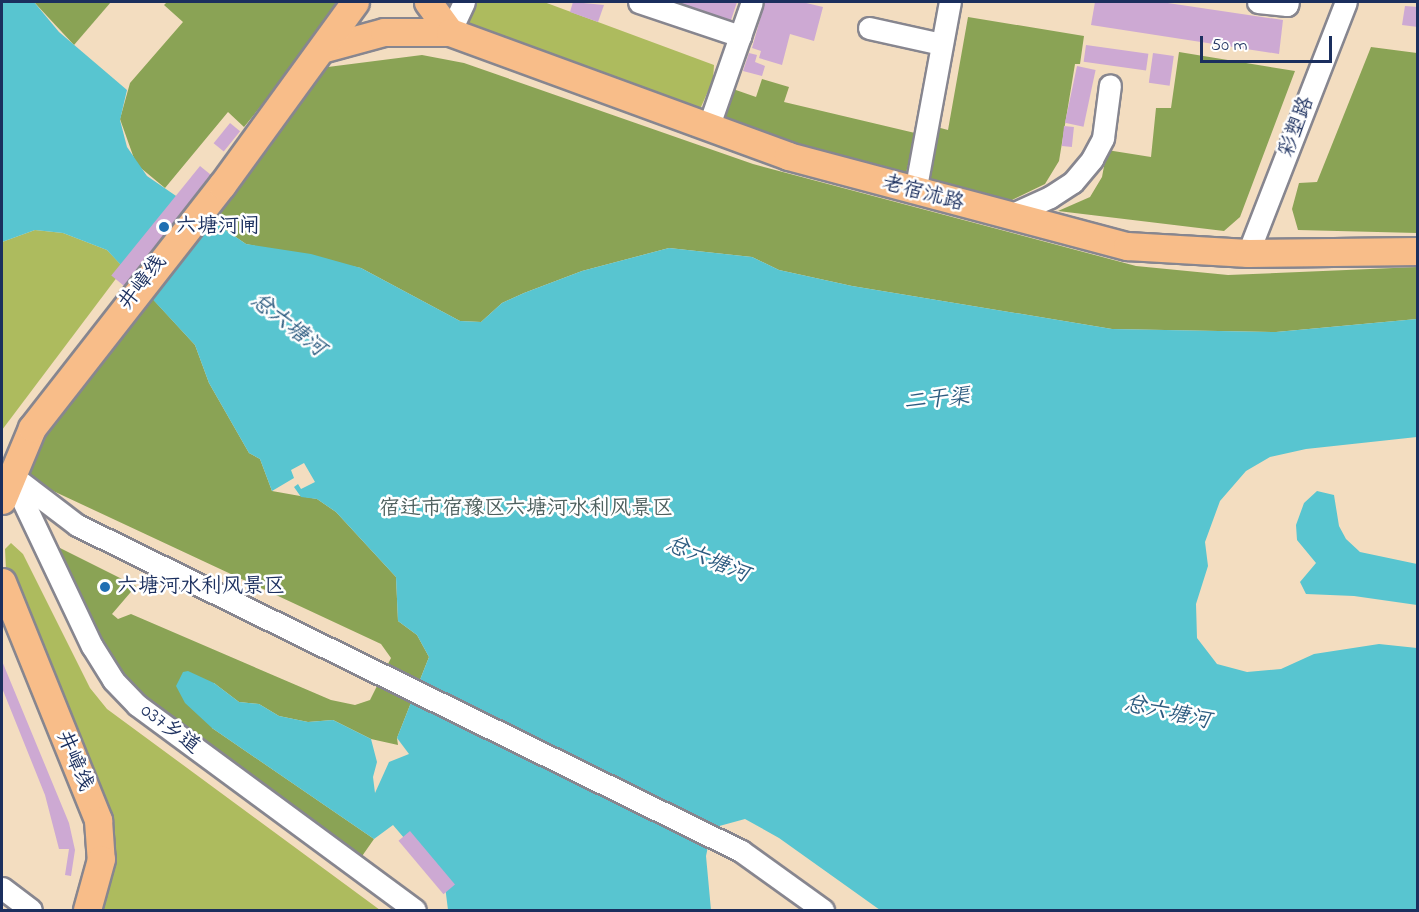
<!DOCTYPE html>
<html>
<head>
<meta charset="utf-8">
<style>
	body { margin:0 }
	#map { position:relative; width:1419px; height:912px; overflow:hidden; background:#f3ddc0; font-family:"Indie Flower","LXGW WenKai TC",sans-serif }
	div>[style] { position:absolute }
	.green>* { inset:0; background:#adbb5e }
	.forest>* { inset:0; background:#8aa355 }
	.water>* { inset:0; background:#58c5d0 }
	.building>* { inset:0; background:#cda9d3; transform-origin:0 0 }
	.roads { filter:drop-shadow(2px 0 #87868f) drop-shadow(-2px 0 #87868f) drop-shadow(0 2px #87868f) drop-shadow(0 -2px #87868f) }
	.minor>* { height:21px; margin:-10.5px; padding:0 10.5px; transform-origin:10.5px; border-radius:10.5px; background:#fff }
	.major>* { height:27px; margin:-13.5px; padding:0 13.5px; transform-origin:13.5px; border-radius:13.5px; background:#f8bd89 }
	.dots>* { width:16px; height:16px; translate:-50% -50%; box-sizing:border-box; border:3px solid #fff; border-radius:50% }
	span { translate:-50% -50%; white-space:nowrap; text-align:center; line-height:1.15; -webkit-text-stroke:5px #fff; paint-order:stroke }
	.street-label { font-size:21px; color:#1b2f5e }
	.poi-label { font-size:21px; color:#1b2f5e }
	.left { translate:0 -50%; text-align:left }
	.park-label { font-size:21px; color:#4e605e }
	.water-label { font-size:22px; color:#2d5c80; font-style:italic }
	.frame { position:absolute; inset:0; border:3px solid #1b2f5e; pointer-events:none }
	.scale { position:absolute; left:1200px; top:36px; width:132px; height:27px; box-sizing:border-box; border:3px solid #1b2f5e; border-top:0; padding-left:8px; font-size:18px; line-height:21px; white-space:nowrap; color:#1b2f5e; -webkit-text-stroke:4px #fff; paint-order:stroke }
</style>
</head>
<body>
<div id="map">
	<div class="green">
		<div style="clip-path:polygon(445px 2px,544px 2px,714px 65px,713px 80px,701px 107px,695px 109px,487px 33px,454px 14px)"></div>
		<div style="clip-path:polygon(35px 230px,63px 233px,107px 250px,124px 268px,2px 430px,2px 242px)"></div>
		<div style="clip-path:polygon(11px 543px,23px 554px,90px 688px,107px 709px,380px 910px,102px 910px,107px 875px,101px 795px,6px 570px,5px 549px)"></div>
	</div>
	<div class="forest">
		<div style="clip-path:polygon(34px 2px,111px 2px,74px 45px)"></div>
		<div style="clip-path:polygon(167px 2px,345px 2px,244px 127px,228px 112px,165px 188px,136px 164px,120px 119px,130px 83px,183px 22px,164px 5px)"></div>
		<div style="clip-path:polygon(968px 17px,1084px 36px,1080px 64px,1075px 64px,1059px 161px,1045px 184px,1010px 201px,923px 181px,933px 126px,948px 130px)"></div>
		<div style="clip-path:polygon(1371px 47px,1417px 53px,1417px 233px,1298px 230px,1292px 209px,1299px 183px,1317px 182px)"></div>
		<div style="clip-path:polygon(1179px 52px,1295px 71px,1240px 217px,1224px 231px,1058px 211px,1090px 197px,1102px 177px,1107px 150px,1151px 157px,1156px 108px,1171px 108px)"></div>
		<div style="clip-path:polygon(422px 55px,464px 63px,753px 164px,1136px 266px,1228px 275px,1417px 267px,1417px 319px,1276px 332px,1112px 329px,852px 286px,779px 270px,752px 257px,669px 248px,582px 271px,524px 293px,502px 303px,481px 322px,460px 321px,361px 268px,246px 244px,208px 218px,320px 68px)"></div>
		<div style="clip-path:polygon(762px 79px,789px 87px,784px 102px,915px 133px,905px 178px,864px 168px,726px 120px,724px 111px,733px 89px,756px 97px)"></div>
		<div style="clip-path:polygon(149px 295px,195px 345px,209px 383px,249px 453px,260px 459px,272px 491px,317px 499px,336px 512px,396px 577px,398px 621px,417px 635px,429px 657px,397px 738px,398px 745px,371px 739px,333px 720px,308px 722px,279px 716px,259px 704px,239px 702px,214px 683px,212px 728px,374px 839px,360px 859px,133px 689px,86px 618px,54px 545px,136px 586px,112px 614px,118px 619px,131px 614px,331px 700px,355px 705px,370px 700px,391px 658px,381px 644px,36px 483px,27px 470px,40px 437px)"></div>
	</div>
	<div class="water">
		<div style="clip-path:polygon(2px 2px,34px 2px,59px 32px,127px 90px,120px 120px,127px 147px,147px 176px,246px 244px,311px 254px,361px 268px,460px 321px,481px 322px,502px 303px,524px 293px,582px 271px,669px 248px,752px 257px,779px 270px,852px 286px,1112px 329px,1276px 332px,1417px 319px,1417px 437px,1306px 449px,1270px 457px,1246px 471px,1220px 501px,1205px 542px,1208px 566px,1196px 604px,1197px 638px,1217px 664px,1247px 672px,1281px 669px,1314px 654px,1379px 644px,1417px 648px,1417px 910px,880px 910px,779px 838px,745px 819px,712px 828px,706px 856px,711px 910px,448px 910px,445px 886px,393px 825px,374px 839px,212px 728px,185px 703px,176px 686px,183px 672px,188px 671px,214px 683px,239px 702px,259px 704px,279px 716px,308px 722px,333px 720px,371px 739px,377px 762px,373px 777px,375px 793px,389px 762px,409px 754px,397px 738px,429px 657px,417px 635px,398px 621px,396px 577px,336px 512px,317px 499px,301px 497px,294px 487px,298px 484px,301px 489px,315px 482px,304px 463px,291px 470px,294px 478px,272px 491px,260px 459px,249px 453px,209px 383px,195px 345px,107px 250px,63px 233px,35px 230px,2px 242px)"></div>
		<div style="clip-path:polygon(1317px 491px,1334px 495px,1339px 526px,1346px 539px,1360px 552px,1417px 564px,1417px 605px,1354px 596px,1306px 594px,1300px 582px,1316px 563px,1297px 540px,1296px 525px,1304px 503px)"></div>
	</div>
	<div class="building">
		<div style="clip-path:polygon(573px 2px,604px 5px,598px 22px,570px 12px)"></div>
		<div style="clip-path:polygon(666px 2px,737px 2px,730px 23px)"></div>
		<div style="clip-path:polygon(765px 2px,802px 2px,823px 7px,814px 41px,790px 34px,782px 65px,759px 58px,761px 51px,752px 48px)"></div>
		<div style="clip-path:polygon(1095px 2px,1161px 2px,1283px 20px,1279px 54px,1091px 25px)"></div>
		<div style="clip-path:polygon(1405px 6px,1418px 7px,1418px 27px,1402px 25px)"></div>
		<div style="left:1086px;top:45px;width:63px;height:17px;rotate:8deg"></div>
		<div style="clip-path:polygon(749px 53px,757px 55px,755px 62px,765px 66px,762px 76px,743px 71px)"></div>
		<div style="left:1153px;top:53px;width:21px;height:30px;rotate:8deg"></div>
		<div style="left:1077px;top:66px;width:19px;height:58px;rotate:12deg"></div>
		<div style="left:230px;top:123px;width:13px;height:26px;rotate:39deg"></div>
		<div style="left:1064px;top:126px;width:10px;height:20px;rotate:6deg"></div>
		<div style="left:200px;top:166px;width:21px;height:141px;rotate:39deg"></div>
		<div style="clip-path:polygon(2px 661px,69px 823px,75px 850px,71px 876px,65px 875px,69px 849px,59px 849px,45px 795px,2px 688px)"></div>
		<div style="left:410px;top:831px;width:70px;height:15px;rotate:50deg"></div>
	</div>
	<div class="roads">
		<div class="minor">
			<div style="left:639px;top:2px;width:107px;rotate:18.6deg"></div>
			<div style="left:1258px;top:2px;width:29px;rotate:6deg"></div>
			<div style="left:1287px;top:5px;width:3px;rotate:-72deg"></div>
			<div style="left:869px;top:28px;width:74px;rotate:12.5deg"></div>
			<div style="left:450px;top:32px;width:33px;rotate:-65deg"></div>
			<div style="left:708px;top:128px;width:133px;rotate:-70.8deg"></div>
			<div style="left:915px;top:192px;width:193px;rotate:-79.6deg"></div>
			<div style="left:1008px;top:216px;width:46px;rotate:-24.3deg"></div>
			<div style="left:1050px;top:197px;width:27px;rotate:-33deg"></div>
			<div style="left:1073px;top:182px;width:30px;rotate:-50deg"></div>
			<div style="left:1092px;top:159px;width:24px;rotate:-62deg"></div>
			<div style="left:1103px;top:138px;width:53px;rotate:-82.5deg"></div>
			<div style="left:1248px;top:253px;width:269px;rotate:-68.7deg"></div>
			<div style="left:10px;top:474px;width:84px;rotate:37.3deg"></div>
			<div style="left:77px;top:525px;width:740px;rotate:26.15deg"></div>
			<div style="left:741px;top:851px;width:101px;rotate:35.7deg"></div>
			<div style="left:13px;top:480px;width:184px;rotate:64.6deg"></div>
			<div style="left:92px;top:646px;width:40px;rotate:58deg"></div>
			<div style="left:113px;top:680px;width:35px;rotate:46deg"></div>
			<div style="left:137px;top:705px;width:345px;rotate:36.4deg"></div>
			<div style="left:2px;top:888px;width:36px;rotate:37deg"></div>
		</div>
		<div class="major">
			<div style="left:428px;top:2px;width:37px;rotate:54deg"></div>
			<div style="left:325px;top:48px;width:61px;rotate:-15.2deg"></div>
			<div style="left:384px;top:32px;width:66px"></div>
			<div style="left:450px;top:32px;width:360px;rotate:20.1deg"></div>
			<div style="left:788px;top:156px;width:351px;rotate:14.9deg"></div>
			<div style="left:1127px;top:246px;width:121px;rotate:3.3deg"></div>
			<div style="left:1248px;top:253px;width:170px;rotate:-0.7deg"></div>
			<div style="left:2px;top:500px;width:78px;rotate:-67.4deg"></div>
			<div style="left:32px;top:428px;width:308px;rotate:-52deg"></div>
			<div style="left:222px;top:185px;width:226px;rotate:-54deg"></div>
			<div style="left:2px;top:582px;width:257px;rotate:68deg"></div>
			<div style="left:98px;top:820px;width:39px;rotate:86deg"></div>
			<div style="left:101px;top:859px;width:53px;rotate:105.4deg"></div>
		</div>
	</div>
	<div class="dots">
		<div style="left:164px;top:227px;background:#1f6fb2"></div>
		<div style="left:105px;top:587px;background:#1f6fb2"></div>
	</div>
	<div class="street-label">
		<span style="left:1297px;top:127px;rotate:-69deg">彩塑路</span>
		<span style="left:923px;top:194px;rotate:15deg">老宿沭路</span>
		<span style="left:143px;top:283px;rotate:-52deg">井嶂线</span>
		<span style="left:170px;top:729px;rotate:37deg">037乡道</span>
		<span style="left:74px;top:761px;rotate:67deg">井嶂线</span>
	</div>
	<div class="poi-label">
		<span class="left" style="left:176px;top:227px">六塘河闸</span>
		<span class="left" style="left:117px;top:587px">六塘河水利风景区</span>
	</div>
	<div class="park-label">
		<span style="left:526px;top:509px">宿迁市宿豫区六塘河水利风景区</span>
	</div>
	<div class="water-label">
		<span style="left:287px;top:326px;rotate:38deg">总六塘河</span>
		<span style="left:937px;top:401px;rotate:-5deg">二干渠</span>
		<span style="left:707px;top:561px;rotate:22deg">总六塘河</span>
		<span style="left:1167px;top:714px;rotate:12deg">总六塘河</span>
	</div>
	<div class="frame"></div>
	<div class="scale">50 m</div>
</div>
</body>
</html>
